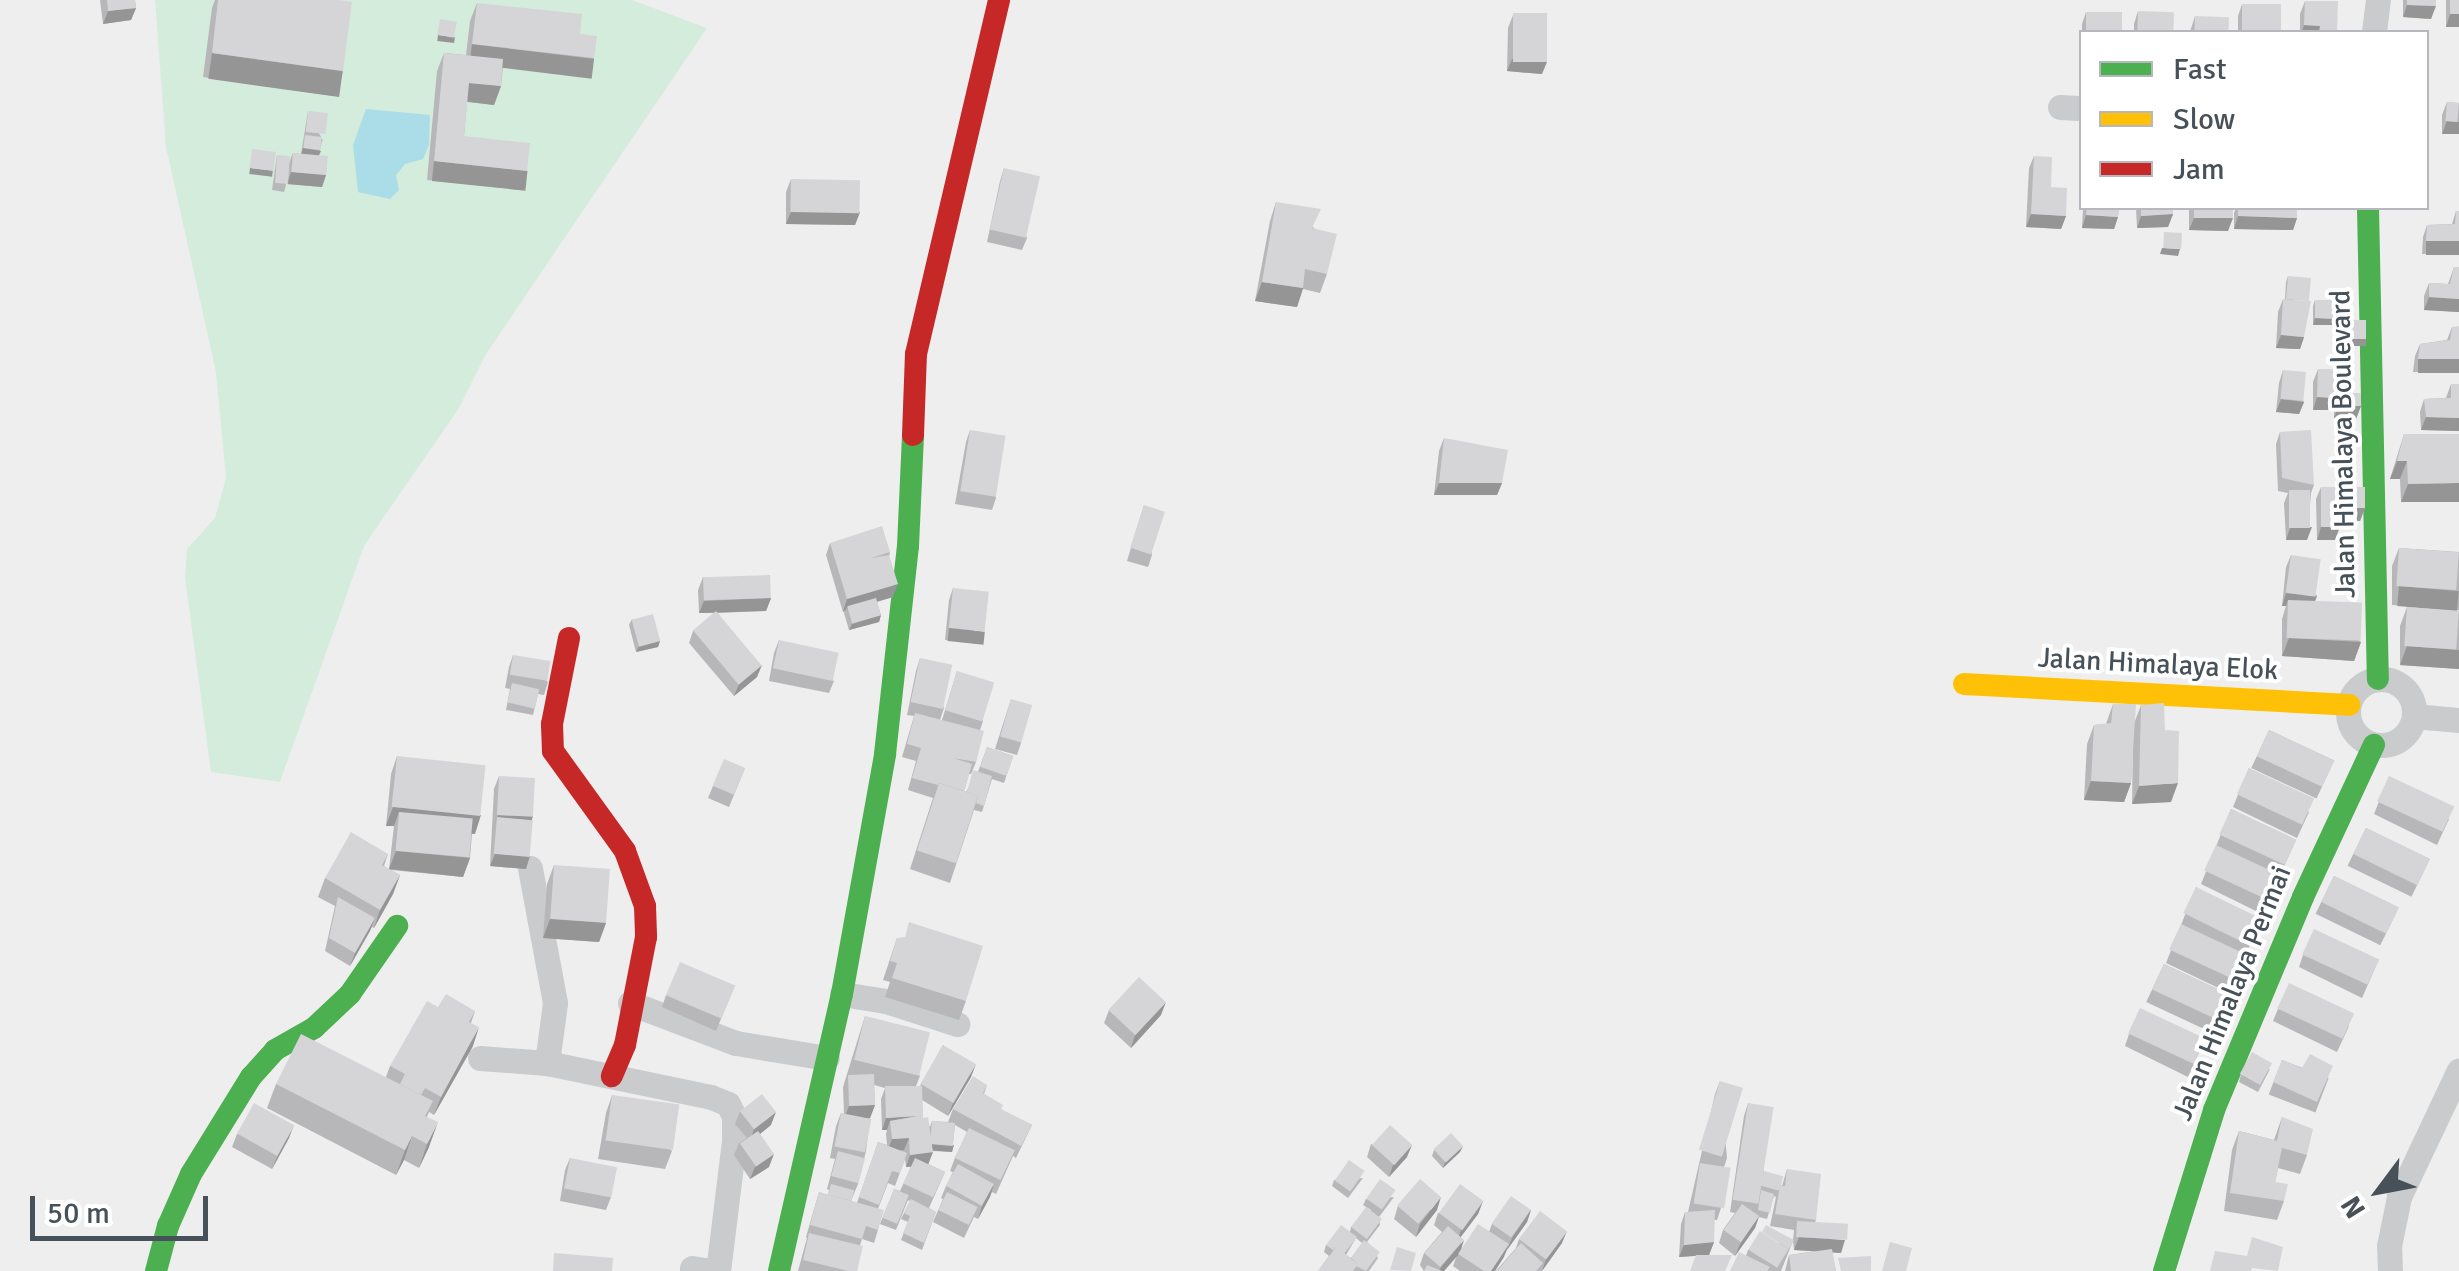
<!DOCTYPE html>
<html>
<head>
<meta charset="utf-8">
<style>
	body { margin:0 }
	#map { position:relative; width:2459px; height:1271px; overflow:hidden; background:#efeeee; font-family:Signika,sans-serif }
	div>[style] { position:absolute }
	.green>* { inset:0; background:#d4ecdc }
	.water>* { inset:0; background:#abdde8 }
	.street>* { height:25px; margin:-12.5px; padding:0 12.5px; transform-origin:12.5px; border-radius:12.5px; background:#c9cbcd }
	.street>.ring { margin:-12.5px; padding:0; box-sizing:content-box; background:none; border:25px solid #c9cbcd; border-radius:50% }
	.fast>* { height:22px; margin:-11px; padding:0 11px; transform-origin:11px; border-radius:11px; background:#4caf50 }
	.slow>* { height:22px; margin:-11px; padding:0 11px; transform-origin:11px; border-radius:11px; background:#ffc107 }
	.jam>* { height:22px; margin:-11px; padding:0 11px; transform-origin:11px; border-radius:11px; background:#c62828 }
	.wall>* { inset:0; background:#b7b7b9; transform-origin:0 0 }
	.shaded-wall>* { inset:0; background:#959596; transform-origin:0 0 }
	.building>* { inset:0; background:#d5d5d7; transform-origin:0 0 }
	span { translate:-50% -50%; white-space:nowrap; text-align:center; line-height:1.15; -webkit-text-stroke:8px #fff; paint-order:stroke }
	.street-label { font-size:28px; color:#475159 }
	.legend { position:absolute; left:2079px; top:30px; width:350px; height:180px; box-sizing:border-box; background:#fff; border:2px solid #b5b9bd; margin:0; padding:12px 18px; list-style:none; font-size:30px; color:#475159 }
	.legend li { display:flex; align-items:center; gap:20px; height:50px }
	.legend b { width:50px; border:2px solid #b5b9bd }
	.north { position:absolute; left:2329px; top:1141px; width:100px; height:100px; -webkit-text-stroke:8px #fff; paint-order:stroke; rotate:238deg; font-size:28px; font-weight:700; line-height:40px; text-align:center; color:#475159 }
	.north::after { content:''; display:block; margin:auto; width:35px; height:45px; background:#475159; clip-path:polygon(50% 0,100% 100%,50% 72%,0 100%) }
	.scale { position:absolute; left:30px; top:1196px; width:178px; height:45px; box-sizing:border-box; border:5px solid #475159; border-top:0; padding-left:12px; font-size:30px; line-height:35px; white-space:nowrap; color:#475159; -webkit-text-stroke:8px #fff; paint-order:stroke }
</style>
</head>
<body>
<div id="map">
	<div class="green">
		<div style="clip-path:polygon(155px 0,632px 0,707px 28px,486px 354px,459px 408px,364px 546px,280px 782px,211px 772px,185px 577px,187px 549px,215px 518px,226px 478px,216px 372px,166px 147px)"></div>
	</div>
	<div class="water">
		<div style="clip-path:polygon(366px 109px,430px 115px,429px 145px,423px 159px,405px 164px,396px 175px,399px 190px,390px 199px,358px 192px,353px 145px)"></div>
	</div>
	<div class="street">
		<div style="left:2374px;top:32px;width:32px;rotate:-83deg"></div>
		<div style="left:2060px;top:107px;width:22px;rotate:3deg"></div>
		<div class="ring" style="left:2348px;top:679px;width:41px;height:41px"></div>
		<div style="left:2414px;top:716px;width:45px;rotate:5.1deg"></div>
		<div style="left:530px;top:868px;width:137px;rotate:79.5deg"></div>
		<div style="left:555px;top:1003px;width:61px;rotate:97.6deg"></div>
		<div style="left:842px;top:994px;width:45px;rotate:9deg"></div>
		<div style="left:886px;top:1001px;width:75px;rotate:17.9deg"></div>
		<div style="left:630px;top:1003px;width:113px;rotate:20.7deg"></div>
		<div style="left:736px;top:1043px;width:92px;rotate:9.4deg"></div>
		<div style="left:480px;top:1058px;width:67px;rotate:4.3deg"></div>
		<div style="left:547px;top:1063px;width:167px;rotate:11.7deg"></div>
		<div style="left:711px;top:1097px;width:18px;rotate:22deg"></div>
		<div style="left:728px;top:1104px;width:13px;rotate:63deg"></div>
		<div style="left:734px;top:1116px;width:25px;rotate:90deg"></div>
		<div style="left:734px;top:1141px;width:131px;rotate:97deg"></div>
		<div style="left:692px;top:1268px;width:18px;rotate:9deg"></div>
		<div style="left:2390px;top:1271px;width:25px;rotate:-92deg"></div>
		<div style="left:2389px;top:1246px;width:50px;rotate:-78.5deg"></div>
		<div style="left:2399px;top:1197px;width:140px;rotate:-64.7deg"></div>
	</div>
	<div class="fast">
		<div style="left:2368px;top:208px;width:471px;rotate:88.8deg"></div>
		<div style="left:156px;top:1271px;width:47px;rotate:-75.1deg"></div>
		<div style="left:168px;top:1226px;width:57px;rotate:-66.1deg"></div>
		<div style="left:191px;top:1174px;width:114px;rotate:-58.3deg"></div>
		<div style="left:251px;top:1077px;width:36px;rotate:-48deg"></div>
		<div style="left:275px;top:1050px;width:45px;rotate:-29.4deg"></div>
		<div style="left:314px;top:1028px;width:50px;rotate:-43.4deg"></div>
		<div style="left:350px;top:994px;width:83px;rotate:-55.3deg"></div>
		<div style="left:779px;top:1271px;width:284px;rotate:-77.2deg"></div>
		<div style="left:842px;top:994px;width:244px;rotate:-79.8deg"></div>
		<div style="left:885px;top:754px;width:209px;rotate:-83.7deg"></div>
		<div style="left:908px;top:546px;width:111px;rotate:-87.4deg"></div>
		<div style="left:2164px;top:1271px;width:169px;rotate:-72.7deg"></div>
		<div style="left:2214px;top:1110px;width:231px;rotate:-67.3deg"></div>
		<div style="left:2303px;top:897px;width:168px;rotate:-65deg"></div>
	</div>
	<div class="slow">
		<div style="left:1964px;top:684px;width:386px;rotate:3.1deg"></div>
	</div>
	<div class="jam">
		<div style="left:913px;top:435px;width:81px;rotate:-87.9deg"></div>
		<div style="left:916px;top:354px;width:364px;rotate:-76.8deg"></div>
		<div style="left:569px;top:638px;width:88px;rotate:101.2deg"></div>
		<div style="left:552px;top:724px;width:27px;rotate:88deg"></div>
		<div style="left:553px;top:751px;width:123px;rotate:54.2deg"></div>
		<div style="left:625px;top:851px;width:59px;rotate:70deg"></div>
		<div style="left:645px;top:906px;width:31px;rotate:88deg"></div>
		<div style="left:646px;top:937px;width:110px;rotate:101deg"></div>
		<div style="left:625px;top:1045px;width:34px;rotate:113deg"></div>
	</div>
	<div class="wall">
		<div style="clip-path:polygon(100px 0,135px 0,136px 8px,131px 20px,103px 24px)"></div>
		<div style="clip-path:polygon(215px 0,339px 0,343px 71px,334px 96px,203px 77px,212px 8px)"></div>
		<div style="clip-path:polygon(2403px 0,2436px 0,2431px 19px,2403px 17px)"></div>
		<div style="left:2446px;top:0;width:13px;height:27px"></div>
		<div style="clip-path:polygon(2305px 1px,2337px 32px,2300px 32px,2300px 14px)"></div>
		<div style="clip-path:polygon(477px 3px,580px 34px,594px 58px,587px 77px,503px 67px,501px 86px,494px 105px,467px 102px,464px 136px,527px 171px,521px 190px,427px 180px,437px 71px,444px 53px,466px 55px,470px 21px)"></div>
		<div style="clip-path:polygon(2242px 4px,2281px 32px,2238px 32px,2238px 16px)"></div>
		<div style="clip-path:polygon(2138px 11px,2174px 32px,2134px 32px,2134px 24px)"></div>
		<div style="clip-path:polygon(2086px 12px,2122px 32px,2082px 32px,2082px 24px)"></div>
		<div style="clip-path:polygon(1513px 15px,1542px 74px,1507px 71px,1508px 28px)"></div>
		<div style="clip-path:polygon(2195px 16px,2228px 32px,2190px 32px)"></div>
		<div style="clip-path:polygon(2447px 102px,2459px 103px,2459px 134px,2442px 134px,2442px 115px)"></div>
		<div style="clip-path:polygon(308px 111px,323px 141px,322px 141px,319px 155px,326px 175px,322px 187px,287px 184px,288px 165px,293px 153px,301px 154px)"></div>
		<div style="clip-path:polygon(277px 155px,286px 185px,284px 192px,272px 190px)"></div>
		<div style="clip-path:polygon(2034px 156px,2066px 216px,2061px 229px,2026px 227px,2029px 168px)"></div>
		<div style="clip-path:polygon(1004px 168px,1027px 238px,1022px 250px,987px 242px,1000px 181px)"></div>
		<div style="clip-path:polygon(791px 179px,860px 212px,855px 225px,786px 224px,786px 192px)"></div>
		<div style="clip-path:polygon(1276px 202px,1314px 228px,1327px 274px,1320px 293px,1303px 289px,1297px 307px,1255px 301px,1270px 221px)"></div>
		<div style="clip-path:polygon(2083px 208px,2119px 208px,2118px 217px,2114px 229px,2082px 228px)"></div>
		<div style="clip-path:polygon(2136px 208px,2172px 208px,2173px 214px,2168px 227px,2137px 228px)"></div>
		<div style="clip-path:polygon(2189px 208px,2233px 208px,2228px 231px,2189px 230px)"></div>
		<div style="clip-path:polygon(2236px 208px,2297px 208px,2297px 218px,2293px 230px,2234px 229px,2234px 213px)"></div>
		<div style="clip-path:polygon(2456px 211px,2459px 211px,2459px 254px,2422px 254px,2423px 237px,2427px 225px,2452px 224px)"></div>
		<div style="clip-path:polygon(2454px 267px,2459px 267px,2459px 312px,2424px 310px,2424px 296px,2429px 283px,2448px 284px)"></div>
		<div style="clip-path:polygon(2288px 276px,2304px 337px,2300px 349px,2276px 348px,2278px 312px,2283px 299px,2285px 299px,2286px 282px)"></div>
		<div style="clip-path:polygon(2315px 300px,2345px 320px,2364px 346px,2336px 346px,2335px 325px,2313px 325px,2313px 306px)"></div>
		<div style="clip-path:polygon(2452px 327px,2459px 372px,2413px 372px,2415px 356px,2420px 344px,2447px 340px)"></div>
		<div style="clip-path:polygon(2318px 369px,2361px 406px,2356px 419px,2334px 418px,2334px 410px,2313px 410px,2313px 382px)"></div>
		<div style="clip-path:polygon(2283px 370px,2304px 402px,2299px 414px,2276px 412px,2279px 383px)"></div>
		<div style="clip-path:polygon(2451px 384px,2459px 384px,2459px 431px,2421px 430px,2420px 412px,2424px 399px,2446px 398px)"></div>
		<div style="clip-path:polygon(970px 430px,996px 498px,992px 510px,955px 504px,966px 442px)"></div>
		<div style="clip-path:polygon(2280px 432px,2314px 485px,2311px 493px,2307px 540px,2286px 540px,2284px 503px,2288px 493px,2278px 491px,2276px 444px)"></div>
		<div style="clip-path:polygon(2404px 434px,2459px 434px,2459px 502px,2401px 502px,2400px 479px,2390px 479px)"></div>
		<div style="clip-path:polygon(1444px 438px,1502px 483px,1497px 495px,1434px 495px,1439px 451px)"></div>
		<div style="clip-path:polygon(2321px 487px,2365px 508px,2360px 521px,2340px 521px,2335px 540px,2317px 540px,2316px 499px)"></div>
		<div style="clip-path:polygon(1144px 505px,1152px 555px,1148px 567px,1127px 561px)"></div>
		<div style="clip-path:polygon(830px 543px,890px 552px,889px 556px,893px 597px,877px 602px,881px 615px,879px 622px,849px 630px,844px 613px,845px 611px,843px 612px,826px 555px)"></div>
		<div style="clip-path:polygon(2399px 548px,2459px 552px,2459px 610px,2392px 605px,2392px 566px)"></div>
		<div style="clip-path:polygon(2291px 555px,2317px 596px,2315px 601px,2361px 642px,2354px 661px,2282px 656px,2282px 619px,2286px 606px,2282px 606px,2286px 567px)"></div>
		<div style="clip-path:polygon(703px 577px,771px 598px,766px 611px,718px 613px,757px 677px,734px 696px,689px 643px,693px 631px,714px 613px,699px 613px,698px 590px)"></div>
		<div style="clip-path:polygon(953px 588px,981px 644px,945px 640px,949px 600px)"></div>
		<div style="clip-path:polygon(2407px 607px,2459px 611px,2459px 669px,2400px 665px,2400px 626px)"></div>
		<div style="clip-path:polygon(632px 619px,660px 641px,658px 647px,636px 652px,629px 625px)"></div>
		<div style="clip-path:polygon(779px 640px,834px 681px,829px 693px,769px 681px,774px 653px)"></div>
		<div style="clip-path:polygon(513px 655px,548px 682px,544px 695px,538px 694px,533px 715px,506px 710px,510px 689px,505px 688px,509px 667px)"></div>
		<div style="clip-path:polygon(920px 658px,944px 708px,940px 720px,942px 720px,957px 671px,983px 721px,980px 730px,976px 762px,971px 774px,969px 774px,964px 791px,966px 792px,978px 772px,987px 747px,1013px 756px,1004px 783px,992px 779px,982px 812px,974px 810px,950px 883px,910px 869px,933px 798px,908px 790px,916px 761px,902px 757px,914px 716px,907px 715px,916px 671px)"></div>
		<div style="clip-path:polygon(1011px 699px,1021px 743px,1017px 755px,995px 749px)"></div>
		<div style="clip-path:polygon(2113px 704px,2135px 721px,2141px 705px,2171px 802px,2132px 804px,2133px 740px,2131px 783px,2124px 802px,2084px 800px,2087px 744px,2094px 725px,2106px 724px)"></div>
		<div style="left:2269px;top:730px;width:72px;height:42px;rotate:25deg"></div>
		<div style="clip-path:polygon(397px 756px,475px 834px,472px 834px,470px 858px,463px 877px,391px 870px,400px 875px,393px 894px,374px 928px,372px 927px,350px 966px,325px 951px,335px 906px,318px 897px,325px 878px,388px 854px,384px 866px,389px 869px,394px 826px,386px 826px,391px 774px)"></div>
		<div style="clip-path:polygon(745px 768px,729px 807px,708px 798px,713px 786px)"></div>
		<div style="clip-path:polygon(2249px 768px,2309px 812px,2297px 838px,2233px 807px)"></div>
		<div style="clip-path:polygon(499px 776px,532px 820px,526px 869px,490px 866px,494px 789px)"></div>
		<div style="clip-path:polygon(2389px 776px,2449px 819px,2437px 845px,2374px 814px)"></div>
		<div style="clip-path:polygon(2231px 809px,2296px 840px,2280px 875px,2277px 889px,2264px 915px,2201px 884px)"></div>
		<div style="left:2366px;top:828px;width:71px;height:42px;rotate:26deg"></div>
		<div style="clip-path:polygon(554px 865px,606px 923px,599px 942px,543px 938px,547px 884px)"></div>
		<div style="left:2334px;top:876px;width:72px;height:42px;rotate:26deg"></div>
		<div style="clip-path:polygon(2196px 887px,2256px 931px,2229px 993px,2166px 963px)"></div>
		<div style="clip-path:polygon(897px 938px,966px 1001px,959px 1020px,885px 997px,890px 982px,883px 980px)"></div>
		<div style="clip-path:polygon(2303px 955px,2379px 959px,2362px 998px,2299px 967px)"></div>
		<div style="left:2164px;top:964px;width:72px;height:42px;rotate:25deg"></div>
		<div style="clip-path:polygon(735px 985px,716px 1031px,662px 1007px,666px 995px)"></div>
		<div style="clip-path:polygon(438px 1007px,475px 1011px,471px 1023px,473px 1046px,434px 1115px,429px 1112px,427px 1117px,429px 1147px,419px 1168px,404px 1160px,396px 1175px,267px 1108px,276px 1084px,386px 1077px,390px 1066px)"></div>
		<div style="clip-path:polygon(2278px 1009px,2349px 1026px,2337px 1052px,2273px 1021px)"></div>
		<div style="clip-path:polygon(1109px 1010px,1161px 1015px,1131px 1048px,1104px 1023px)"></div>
		<div style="clip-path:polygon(evenodd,865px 1016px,920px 1076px,916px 1086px,920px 1086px,943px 1045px,971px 1077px,948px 1116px,922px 1100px,923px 1118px,930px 1127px,932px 1121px,948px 1122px,953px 1109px,987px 1085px,984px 1094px,1002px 1110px,1032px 1125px,1016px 1158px,1013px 1156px,996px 1194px,992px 1192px,978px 1219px,974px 1217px,964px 1238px,933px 1222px,943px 1199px,941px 1198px,946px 1186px,953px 1172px,950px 1171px,955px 1158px,967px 1132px,955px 1125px,952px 1152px,932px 1151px,928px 1164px,945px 1172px,929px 1208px,936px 1212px,922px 1250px,901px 1240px,908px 1222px,901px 1219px,910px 1201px,908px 1200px,896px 1230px,880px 1224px,894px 1189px,900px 1191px,911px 1167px,906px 1167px,905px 1159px,895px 1186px,888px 1183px,878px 1209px,878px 1230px,874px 1243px,862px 1239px,860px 1245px,857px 1271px,798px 1271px,807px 1238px,806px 1237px,819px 1192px,828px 1195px,829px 1190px,827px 1189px,835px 1159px,830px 1158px,836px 1126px,841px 1113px,844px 1114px,843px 1087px,865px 1016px,874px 1085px,885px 1088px,881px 1099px,882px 1130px,887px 1130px,886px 1134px,887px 1145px,878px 1142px,857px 1203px,851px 1201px,858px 1184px,866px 1151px,870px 1118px,875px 1105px,874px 1085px)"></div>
		<div style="clip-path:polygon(2129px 1034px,2205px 1039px,2188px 1077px,2125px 1046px)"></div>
		<div style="left:2282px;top:1060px;width:50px;height:37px;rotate:21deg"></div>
		<div style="clip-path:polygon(2270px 1069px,2258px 1092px,2239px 1082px,2241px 1075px)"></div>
		<div style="clip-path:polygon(1720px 1081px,1727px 1158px,1724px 1167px,1721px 1208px,1717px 1220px,1714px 1220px,1714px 1242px,1709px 1255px,1679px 1257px,1681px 1224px,1685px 1212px,1688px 1212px,1715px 1094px)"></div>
		<div style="clip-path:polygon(612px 1095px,672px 1151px,665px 1169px,598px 1159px,606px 1113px)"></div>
		<div style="clip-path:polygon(1748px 1103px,1764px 1172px,1782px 1186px,1787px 1169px,1816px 1220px,1815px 1222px,1841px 1253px,1832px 1252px,1836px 1271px,1785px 1271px,1789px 1255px,1816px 1251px,1794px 1250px,1793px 1241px,1781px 1271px,1730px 1271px,1746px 1256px,1748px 1250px,1793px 1240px,1794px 1230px,1770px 1226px,1776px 1197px,1774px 1196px,1767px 1219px,1759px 1217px,1755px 1228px,1735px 1256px,1719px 1243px,1723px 1230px,1735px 1213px,1730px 1212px,1744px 1116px)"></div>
		<div style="clip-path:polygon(740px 1111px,771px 1125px,760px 1134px,769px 1167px,750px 1179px,734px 1155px,739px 1143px,747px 1138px,735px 1124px)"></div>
		<div style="clip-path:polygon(2282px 1117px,2307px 1155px,2300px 1174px,2278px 1168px,2275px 1182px,2284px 1201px,2277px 1220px,2224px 1211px,2232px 1150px,2239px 1131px,2274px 1140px)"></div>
		<div style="clip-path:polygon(237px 1134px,289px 1138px,272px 1169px,232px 1147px)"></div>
		<div style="clip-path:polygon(1371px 1144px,1407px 1157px,1389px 1177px,1367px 1157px)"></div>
		<div style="clip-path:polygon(1463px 1146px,1460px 1152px,1443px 1168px,1432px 1156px,1434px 1150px)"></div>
		<div style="clip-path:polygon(570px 1158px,611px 1197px,606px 1210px,560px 1201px,565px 1170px)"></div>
		<div style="clip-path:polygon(1363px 1178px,1348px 1198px,1332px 1186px,1334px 1180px)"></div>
		<div style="clip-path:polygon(evenodd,1394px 1197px,1379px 1217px,1380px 1225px,1367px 1242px,1378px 1258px,1369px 1271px,1318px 1271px,1329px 1256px,1324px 1252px,1326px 1245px,1350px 1232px,1351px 1227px,1371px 1210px,1363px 1205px,1366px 1199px,1394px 1197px,1356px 1238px,1362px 1243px,1351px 1258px,1346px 1255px,1356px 1238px)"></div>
		<div style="clip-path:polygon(1483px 1201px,1478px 1214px,1461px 1237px,1461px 1249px,1489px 1232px,1492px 1224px,1531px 1210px,1527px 1222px,1507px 1250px,1495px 1271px,1460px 1271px,1453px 1266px,1457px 1255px,1444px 1271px,1424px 1271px,1420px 1265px,1424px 1253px,1442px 1232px,1434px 1225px,1438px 1213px)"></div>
		<div style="clip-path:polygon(1398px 1206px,1437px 1210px,1416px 1237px,1394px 1219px)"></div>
		<div style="clip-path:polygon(1519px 1239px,1562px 1243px,1542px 1271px,1496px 1271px,1516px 1248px)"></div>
	</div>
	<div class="shaded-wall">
		<div style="clip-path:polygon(2407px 5px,2436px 6px,2431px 19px,2403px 17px)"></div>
		<div style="clip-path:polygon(136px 8px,131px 20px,103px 24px,108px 11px)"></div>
		<div style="clip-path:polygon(2450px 14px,2459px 14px,2459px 27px,2446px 27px)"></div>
		<div style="clip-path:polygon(2304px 25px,2320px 26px,2318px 32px,2302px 32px)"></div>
		<div style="left:438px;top:35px;width:17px;height:6px;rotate:7deg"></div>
		<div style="left:472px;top:44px;width:123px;height:20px;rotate:7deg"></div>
		<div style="left:212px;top:53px;width:132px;height:26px;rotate:8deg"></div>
		<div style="clip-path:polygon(1512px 59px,1547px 62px,1542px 74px,1507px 71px)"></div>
		<div style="clip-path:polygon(469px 83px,501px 86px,494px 105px,462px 101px)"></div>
		<div style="clip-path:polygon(2447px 121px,2459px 122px,2459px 134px,2442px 134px)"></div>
		<div style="clip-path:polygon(303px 148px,321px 151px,318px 157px,301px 155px)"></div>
		<div style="left:434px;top:161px;width:94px;height:20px;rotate:6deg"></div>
		<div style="left:250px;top:168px;width:23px;height:6px;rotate:7deg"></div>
		<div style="clip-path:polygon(291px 172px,326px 175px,322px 187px,287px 184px)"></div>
		<div style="clip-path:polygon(791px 212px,860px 212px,855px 225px,786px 224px)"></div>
		<div style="clip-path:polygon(2031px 214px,2066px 216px,2061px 229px,2026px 227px)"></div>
		<div style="clip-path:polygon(2173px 214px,2168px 227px,2137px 228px,2141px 216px)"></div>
		<div style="clip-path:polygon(2086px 215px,2118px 217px,2114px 229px,2082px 228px)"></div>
		<div style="clip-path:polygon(2238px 216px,2297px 218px,2293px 230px,2234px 229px)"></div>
		<div style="clip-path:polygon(2194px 218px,2233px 218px,2228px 231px,2189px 230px)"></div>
		<div style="left:2426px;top:241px;width:33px;height:14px"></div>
		<div style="clip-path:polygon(2162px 248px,2180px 249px,2178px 256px,2160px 254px)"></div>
		<div style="clip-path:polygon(1262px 282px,1303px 288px,1297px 307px,1255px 301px)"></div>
		<div style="clip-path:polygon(2429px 297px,2459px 299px,2459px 312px,2424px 310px)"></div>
		<div style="clip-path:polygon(2315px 318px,2337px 319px,2335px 325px,2313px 325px)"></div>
		<div style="clip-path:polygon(2281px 335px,2304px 337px,2300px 349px,2276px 348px)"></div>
		<div style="left:2338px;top:339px;width:28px;height:7px"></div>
		<div style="left:2418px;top:359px;width:41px;height:14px"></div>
		<div style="clip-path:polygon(2317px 397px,2338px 398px,2334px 410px,2313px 410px)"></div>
		<div style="clip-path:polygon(2281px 399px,2304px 402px,2299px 414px,2276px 412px)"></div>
		<div style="clip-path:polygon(2338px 406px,2361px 406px,2356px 419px,2334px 418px)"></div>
		<div style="clip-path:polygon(2426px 417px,2459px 418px,2459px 431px,2421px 430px)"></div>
		<div style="clip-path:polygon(2397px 461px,2407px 461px,2400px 479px,2390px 479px)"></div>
		<div style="clip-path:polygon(1439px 483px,1502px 483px,1497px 495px,1434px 495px)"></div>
		<div style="clip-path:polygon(2459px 483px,2459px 502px,2401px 502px,2408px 484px)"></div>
		<div style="clip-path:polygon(2340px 508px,2365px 508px,2360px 521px,2335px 521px)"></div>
		<div style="clip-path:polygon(2312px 527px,2307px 540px,2286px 540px,2290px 528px)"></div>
		<div style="clip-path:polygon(2321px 527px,2340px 527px,2335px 540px,2317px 540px)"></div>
		<div style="clip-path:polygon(898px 584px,893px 597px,848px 610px,847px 607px,845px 611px,843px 612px,847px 599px)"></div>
		<div style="left:2399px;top:586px;width:60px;height:20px;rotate:5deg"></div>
		<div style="clip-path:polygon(2286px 593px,2317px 596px,2312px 609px,2288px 600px,2286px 606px,2282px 606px)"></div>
		<div style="clip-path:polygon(771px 598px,766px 611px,699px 613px,704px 601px)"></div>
		<div style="clip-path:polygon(881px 615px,879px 622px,849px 630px,852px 624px)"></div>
		<div style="left:949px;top:628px;width:36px;height:13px;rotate:6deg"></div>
		<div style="clip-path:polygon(2289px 638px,2361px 642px,2354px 661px,2282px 656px)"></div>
		<div style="clip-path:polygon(660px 641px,658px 647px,636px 652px,639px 646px)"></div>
		<div style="clip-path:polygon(2407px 646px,2459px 650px,2459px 669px,2400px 665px)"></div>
		<div style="clip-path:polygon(762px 665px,757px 677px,734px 696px,739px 684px)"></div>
		<div style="clip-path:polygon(2091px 781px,2131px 783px,2124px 802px,2084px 800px)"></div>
		<div style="clip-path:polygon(2178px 783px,2171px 802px,2132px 804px,2139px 786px)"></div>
		<div style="clip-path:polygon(393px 807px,481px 815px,475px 834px,398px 827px,399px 812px,394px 826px,386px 826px)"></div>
		<div style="clip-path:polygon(498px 815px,533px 816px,529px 829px,497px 817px,493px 828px)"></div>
		<div style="clip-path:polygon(396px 851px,470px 858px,463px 877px,389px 869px)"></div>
		<div style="clip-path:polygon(495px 854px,530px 856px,526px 869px,490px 866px)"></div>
		<div style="clip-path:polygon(400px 875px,393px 894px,374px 928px,380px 910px)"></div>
		<div style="clip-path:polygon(375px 918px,370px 931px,350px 966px,355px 953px)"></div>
		<div style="clip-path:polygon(550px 919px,606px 923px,599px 942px,543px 938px)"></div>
		<div style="clip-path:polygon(1166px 1002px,1161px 1015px,1131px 1048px,1135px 1035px)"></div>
		<div style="clip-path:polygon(479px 1027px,473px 1046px,434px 1115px,441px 1097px)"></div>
		<div style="clip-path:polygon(976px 1064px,971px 1077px,948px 1116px,953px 1103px)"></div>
		<div style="clip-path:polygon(875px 1105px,870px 1118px,844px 1119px,849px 1106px)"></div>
		<div style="clip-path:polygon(776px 1112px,771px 1125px,750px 1142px,754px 1129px)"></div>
		<div style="clip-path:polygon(918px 1116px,890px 1121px,887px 1130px,882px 1130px,886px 1118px)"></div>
		<div style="clip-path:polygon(438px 1122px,429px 1147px,419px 1168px,427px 1144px)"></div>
		<div style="clip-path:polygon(294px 1125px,289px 1138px,272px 1169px,277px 1157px)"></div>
		<div style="clip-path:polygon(412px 1136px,404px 1160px,396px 1175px,405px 1150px)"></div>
		<div style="clip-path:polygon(909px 1138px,904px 1150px,887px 1152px,892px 1139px)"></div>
		<div style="clip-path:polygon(930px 1144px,954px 1145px,952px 1152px,928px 1150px)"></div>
		<div style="clip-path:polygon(1412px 1145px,1407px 1157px,1389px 1177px,1393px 1165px)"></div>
		<div style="clip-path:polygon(1463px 1146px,1460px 1152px,1443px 1168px,1445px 1162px)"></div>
		<div style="clip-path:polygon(933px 1152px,928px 1165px,906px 1167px,910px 1155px)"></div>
		<div style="clip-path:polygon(774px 1154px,769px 1167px,750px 1179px,755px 1167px)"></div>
		<div style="clip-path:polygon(994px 1184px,990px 1197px,978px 1219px,982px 1206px)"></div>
		<div style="clip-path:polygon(1441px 1197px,1437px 1210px,1416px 1237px,1420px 1224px)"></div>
		<div style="clip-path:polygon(1483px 1201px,1478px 1214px,1456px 1243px,1461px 1230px)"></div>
		<div style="clip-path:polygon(1531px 1210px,1527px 1222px,1507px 1250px,1512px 1238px)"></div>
		<div style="clip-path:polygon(1759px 1216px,1755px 1228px,1735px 1256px,1740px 1244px)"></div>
		<div style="clip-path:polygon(1567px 1231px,1562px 1243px,1542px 1271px,1546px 1259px)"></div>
		<div style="clip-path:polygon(1799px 1237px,1845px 1240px,1841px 1253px,1794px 1250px)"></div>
		<div style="clip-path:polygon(1464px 1240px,1460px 1253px,1444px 1271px,1439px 1271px,1441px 1267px)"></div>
		<div style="clip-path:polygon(1714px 1242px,1709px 1255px,1679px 1257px,1684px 1245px)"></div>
		<div style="clip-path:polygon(1509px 1244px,1504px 1257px,1495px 1271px,1491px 1271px)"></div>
	</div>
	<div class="building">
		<div style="clip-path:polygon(107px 0,135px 0,136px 8px,108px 11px)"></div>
		<div style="clip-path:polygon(218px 0,339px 0,352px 2px,343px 71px,212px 53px)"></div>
		<div style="clip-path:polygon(2407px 0,2436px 0,2436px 6px,2407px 5px)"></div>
		<div style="left:2450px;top:0;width:9px;height:14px"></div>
		<div style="clip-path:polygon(2305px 1px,2338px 1px,2337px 32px,2320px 32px,2320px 26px,2304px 25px)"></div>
		<div style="clip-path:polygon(477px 3px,582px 14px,580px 34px,597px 36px,594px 58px,472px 44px)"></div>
		<div style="left:2242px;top:4px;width:39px;height:28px"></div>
		<div style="left:2138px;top:11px;width:36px;height:21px;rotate:2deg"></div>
		<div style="left:2086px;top:12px;width:36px;height:20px"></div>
		<div style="left:1547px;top:13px;width:49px;height:34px;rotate:90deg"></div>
		<div style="left:2195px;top:16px;width:34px;height:16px;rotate:2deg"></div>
		<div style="left:440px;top:19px;width:17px;height:16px;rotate:10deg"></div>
		<div style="clip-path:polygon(444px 53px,503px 59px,501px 86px,469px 83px,464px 136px,530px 143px,527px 171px,434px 161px)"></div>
		<div style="left:2447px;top:102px;width:12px;height:19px;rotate:5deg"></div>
		<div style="left:308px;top:111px;width:20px;height:21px;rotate:6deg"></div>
		<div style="left:305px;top:135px;width:17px;height:13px;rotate:7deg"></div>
		<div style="left:252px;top:149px;width:24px;height:19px;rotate:7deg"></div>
		<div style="left:293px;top:153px;width:35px;height:19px;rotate:5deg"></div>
		<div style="left:277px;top:155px;width:13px;height:28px;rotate:4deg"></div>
		<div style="clip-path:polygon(2034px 156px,2052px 157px,2051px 187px,2067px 188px,2066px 216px,2031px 214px)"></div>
		<div style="left:1004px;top:168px;width:37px;height:63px;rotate:13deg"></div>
		<div style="left:791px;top:179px;width:69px;height:33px;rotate:1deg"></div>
		<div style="clip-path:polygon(1276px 202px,1321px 209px,1312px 228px,1337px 234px,1327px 274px,1305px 269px,1303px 288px,1262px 282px)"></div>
		<div style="clip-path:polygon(2087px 208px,2119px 208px,2118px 217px,2086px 215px)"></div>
		<div style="clip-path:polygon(2141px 208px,2172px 208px,2173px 214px,2141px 216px)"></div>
		<div style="left:2194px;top:208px;width:39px;height:10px"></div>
		<div style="clip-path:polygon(2238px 208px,2297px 208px,2297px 218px,2238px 216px)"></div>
		<div style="clip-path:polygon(2456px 211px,2459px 211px,2459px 241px,2426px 241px,2427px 225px,2455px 224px)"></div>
		<div style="left:2164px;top:232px;width:18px;height:16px;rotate:3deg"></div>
		<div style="clip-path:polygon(2454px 267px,2459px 267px,2459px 299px,2429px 297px,2429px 283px,2450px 284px)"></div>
		<div style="left:2288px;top:276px;width:23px;height:23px;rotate:5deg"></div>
		<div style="clip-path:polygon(2283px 299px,2311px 301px,2304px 337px,2281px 335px)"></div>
		<div style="clip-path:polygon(2315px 300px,2345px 300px,2345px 320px,2366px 320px,2366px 339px,2338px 339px,2337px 319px,2315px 318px)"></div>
		<div style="clip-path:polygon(2459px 326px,2459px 359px,2418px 359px,2420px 344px,2450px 340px,2452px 327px)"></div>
		<div style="clip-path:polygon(2318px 369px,2344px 369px,2344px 393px,2361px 393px,2361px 406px,2338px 406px,2338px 398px,2317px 397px)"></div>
		<div style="left:2283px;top:370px;width:23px;height:29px;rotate:5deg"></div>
		<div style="clip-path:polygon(2451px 384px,2459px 384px,2459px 418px,2426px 417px,2424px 399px,2451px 398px)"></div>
		<div style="left:970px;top:430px;width:36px;height:62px;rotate:9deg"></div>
		<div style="clip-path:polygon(2311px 430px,2314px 485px,2282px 478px,2280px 432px)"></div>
		<div style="clip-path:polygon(2404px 434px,2459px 434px,2459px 483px,2408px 484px,2407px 461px,2397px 461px)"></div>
		<div style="clip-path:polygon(1444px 438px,1508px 450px,1502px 483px,1439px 483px)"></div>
		<div style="clip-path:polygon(2321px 487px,2365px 487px,2365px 508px,2340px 508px,2340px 527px,2321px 527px)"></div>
		<div style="left:2289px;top:490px;width:21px;height:38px"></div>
		<div style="left:1144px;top:505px;width:22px;height:45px;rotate:18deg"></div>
		<div style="clip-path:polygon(882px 526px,890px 552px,871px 558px,889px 555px,898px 584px,847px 599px,830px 543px)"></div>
		<div style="left:2399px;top:548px;width:60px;height:38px;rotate:4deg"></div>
		<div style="left:2291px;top:555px;width:30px;height:38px;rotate:8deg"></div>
		<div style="left:770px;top:575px;width:23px;height:67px;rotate:88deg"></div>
		<div style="left:953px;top:588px;width:36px;height:40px;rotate:6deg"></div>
		<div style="left:876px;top:598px;width:18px;height:30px;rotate:74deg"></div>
		<div style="left:2288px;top:600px;width:74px;height:38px;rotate:2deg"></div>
		<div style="left:2407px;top:607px;width:52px;height:39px;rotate:4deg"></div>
		<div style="left:716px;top:611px;width:71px;height:30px;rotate:50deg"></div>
		<div style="left:653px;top:614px;width:28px;height:22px;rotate:75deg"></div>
		<div style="left:779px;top:640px;width:61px;height:29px;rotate:12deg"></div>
		<div style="left:513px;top:655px;width:38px;height:20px;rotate:9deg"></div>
		<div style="left:920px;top:658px;width:33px;height:45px;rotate:12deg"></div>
		<div style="left:957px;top:671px;width:39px;height:41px;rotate:17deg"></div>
		<div style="left:512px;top:683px;width:28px;height:20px;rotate:13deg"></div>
		<div style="left:1011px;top:699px;width:22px;height:39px;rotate:16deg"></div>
		<div style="clip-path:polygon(2164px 703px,2165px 730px,2179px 731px,2178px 783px,2139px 786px,2141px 705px)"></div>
		<div style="clip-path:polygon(2113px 704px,2136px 704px,2131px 783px,2091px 781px,2094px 725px,2111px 723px)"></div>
		<div style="clip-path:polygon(915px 713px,984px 731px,976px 762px,953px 758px,972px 764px,964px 791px,939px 783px,938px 785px,912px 778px,921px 748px,907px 744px)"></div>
		<div style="left:2269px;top:730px;width:72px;height:29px;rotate:25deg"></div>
		<div style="left:987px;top:747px;width:28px;height:21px;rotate:19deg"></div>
		<div style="left:397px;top:756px;width:89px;height:51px;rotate:6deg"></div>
		<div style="left:724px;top:759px;width:23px;height:29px;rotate:23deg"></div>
		<div style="left:2249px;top:768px;width:72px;height:29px;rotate:25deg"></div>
		<div style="clip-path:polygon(973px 770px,992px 776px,984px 806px,976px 803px,978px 796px,967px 792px)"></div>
		<div style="left:499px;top:776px;width:36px;height:39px;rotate:3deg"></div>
		<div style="left:2389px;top:776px;width:72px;height:28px;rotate:25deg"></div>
		<div style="left:939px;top:783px;width:41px;height:71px;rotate:18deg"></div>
		<div style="left:2231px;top:809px;width:72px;height:28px;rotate:25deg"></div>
		<div style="left:399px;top:812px;width:74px;height:39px;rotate:5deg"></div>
		<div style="left:497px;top:817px;width:36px;height:37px;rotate:5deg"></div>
		<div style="left:2366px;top:828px;width:71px;height:29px;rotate:26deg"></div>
		<div style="clip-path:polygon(351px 832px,388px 854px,382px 865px,400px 875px,380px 910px,325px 878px)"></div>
		<div style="left:2216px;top:845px;width:72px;height:28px;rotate:25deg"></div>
		<div style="left:554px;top:865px;width:56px;height:54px;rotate:4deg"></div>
		<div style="left:2334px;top:876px;width:72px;height:29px;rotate:26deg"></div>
		<div style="left:2196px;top:887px;width:71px;height:29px;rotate:26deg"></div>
		<div style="clip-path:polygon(338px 897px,375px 918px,355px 953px,329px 938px)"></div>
		<div style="clip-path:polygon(909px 922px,983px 946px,966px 1001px,892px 978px,897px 963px,890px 961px,897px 938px,905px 937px)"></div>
		<div style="left:2181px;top:924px;width:72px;height:28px;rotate:25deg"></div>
		<div style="left:2314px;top:929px;width:72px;height:28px;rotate:25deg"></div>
		<div style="left:680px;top:962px;width:60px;height:36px;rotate:23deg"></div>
		<div style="left:2164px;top:964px;width:72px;height:28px;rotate:25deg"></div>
		<div style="left:1139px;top:977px;width:37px;height:45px;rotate:43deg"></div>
		<div style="left:2289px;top:983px;width:72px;height:28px;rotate:25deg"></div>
		<div style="clip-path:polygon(446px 994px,475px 1011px,469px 1022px,479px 1027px,441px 1097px,425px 1088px,421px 1095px,400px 1084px,405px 1074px,390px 1066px,427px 1001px,438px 1007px)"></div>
		<div style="left:2140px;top:1008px;width:72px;height:28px;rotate:25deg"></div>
		<div style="left:865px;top:1016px;width:67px;height:45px;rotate:14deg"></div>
		<div style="clip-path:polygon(301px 1034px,433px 1101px,425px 1116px,438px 1122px,427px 1144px,412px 1136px,405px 1150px,276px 1084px)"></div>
		<div style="left:943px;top:1045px;width:38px;height:45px;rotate:30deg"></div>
		<div style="left:2252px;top:1052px;width:23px;height:25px;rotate:29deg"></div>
		<div style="clip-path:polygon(2310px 1054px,2333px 1066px,2317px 1102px,2273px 1082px,2282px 1060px,2302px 1068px)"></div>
		<div style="left:874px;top:1074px;width:31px;height:26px;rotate:88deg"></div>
		<div style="clip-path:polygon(973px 1076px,987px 1085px,983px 1093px,1003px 1105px,1001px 1109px,1032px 1125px,1021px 1146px,953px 1109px)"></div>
		<div style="left:1720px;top:1081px;width:24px;height:72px;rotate:17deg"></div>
		<div style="clip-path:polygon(885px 1086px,922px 1086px,923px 1118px,928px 1117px,933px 1152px,910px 1155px,909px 1138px,892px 1139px,890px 1121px,918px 1116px,886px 1118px)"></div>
		<div style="left:762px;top:1094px;width:23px;height:28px;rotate:52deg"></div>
		<div style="left:612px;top:1095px;width:68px;height:46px;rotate:8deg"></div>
		<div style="left:254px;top:1103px;width:46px;height:35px;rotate:29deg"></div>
		<div style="left:1748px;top:1103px;width:26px;height:98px;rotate:9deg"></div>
		<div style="left:841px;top:1113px;width:31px;height:34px;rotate:11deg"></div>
		<div style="clip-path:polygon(2282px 1117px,2313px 1129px,2307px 1155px,2282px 1148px,2275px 1182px,2288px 1184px,2284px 1201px,2230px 1193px,2239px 1131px,2277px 1141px)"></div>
		<div style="left:932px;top:1121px;width:23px;height:23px;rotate:5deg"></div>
		<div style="left:1390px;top:1125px;width:30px;height:27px;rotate:42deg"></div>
		<div style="left:969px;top:1128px;width:51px;height:33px;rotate:26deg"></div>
		<div style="left:758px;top:1131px;width:28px;height:22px;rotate:55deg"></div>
		<div style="left:1451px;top:1133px;width:18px;height:24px;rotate:47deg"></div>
		<div style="clip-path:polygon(878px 1142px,907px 1153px,900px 1173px,892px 1171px,879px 1205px,859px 1197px)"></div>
		<div style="left:838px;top:1151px;width:28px;height:26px;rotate:15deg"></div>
		<div style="left:570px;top:1158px;width:48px;height:31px;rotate:11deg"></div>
		<div style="left:915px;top:1158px;width:33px;height:28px;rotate:25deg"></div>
		<div style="left:1349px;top:1160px;width:19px;height:25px;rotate:35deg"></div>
		<div style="left:1700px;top:1163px;width:31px;height:41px;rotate:9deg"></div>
		<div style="left:958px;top:1164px;width:41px;height:25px;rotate:29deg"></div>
		<div style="clip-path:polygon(1787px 1169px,1821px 1174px,1816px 1220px,1775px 1214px,1780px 1186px,1785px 1186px)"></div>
		<div style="left:1764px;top:1171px;width:20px;height:15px;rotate:15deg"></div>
		<div style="left:1380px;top:1179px;width:19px;height:24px;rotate:35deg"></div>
		<div style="left:1420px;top:1179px;width:28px;height:35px;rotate:41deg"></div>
		<div style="left:831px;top:1184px;width:24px;height:11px;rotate:15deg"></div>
		<div style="left:1460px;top:1184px;width:29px;height:36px;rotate:36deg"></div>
		<div style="left:894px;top:1189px;width:16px;height:31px;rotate:22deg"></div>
		<div style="clip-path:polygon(1761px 1190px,1774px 1194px,1770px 1213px,1758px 1210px)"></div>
		<div style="clip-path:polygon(819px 1192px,884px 1210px,878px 1230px,866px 1226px,862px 1239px,810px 1225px)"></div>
		<div style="left:947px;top:1192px;width:34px;height:20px;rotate:26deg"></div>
		<div style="left:1511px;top:1196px;width:24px;height:34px;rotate:35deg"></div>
		<div style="clip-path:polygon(911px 1199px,936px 1212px,924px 1243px,903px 1233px,910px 1216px,904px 1213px)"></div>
		<div style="left:1742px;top:1204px;width:21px;height:32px;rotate:35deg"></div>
		<div style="left:1366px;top:1207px;width:20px;height:25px;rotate:37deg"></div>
		<div style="clip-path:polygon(1715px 1210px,1714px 1242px,1684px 1245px,1685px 1212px)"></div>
		<div style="left:1540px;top:1211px;width:34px;height:35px;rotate:37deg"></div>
		<div style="left:1797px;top:1221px;width:51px;height:16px;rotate:3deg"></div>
		<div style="clip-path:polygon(1478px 1224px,1509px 1244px,1491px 1271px,1484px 1271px,1458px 1254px)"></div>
		<div style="clip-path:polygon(1341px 1225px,1357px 1237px,1344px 1254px,1336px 1247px,1333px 1250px,1326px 1245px)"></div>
		<div style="clip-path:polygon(1766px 1225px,1794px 1240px,1789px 1249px,1762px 1232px)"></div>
		<div style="left:1448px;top:1226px;width:21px;height:36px;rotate:41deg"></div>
		<div style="left:1760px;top:1231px;width:34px;height:22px;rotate:32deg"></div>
		<div style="clip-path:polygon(809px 1233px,863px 1246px,857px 1271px,848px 1271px,803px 1260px)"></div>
		<div style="clip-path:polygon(2252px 1237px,2283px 1247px,2278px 1271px,2252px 1268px,2251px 1271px,2210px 1271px,2215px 1251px,2247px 1256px)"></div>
		<div style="clip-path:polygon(1364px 1240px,1380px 1252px,1366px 1271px,1356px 1266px,1358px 1264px,1351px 1258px)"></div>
		<div style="clip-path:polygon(1890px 1242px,1912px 1248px,1906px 1271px,1882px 1271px)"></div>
		<div style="clip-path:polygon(1521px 1243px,1543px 1263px,1536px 1271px,1497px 1271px)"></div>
		<div style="clip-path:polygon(1336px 1247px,1358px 1264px,1353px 1271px,1318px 1271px)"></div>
		<div style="clip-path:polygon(1397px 1247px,1416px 1253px,1411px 1271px,1390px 1270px)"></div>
		<div style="clip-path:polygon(1832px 1249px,1836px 1271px,1791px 1271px,1789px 1255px)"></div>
		<div style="clip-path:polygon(1739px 1252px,1770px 1267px,1767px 1271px,1730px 1271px)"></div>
		<div style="clip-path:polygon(554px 1253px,613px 1258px,612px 1271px,553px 1271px)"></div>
		<div style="clip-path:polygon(1696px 1255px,1732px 1255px,1725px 1271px,1690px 1271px)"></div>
		<div style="clip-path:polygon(1871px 1256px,1871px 1271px,1841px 1271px,1838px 1258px)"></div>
		<div style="clip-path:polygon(1427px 1265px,1442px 1271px,1424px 1271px)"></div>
	</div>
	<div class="street-label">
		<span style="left:2343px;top:444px;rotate:-91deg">Jalan Himalaya Boulevard</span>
		<span style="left:2158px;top:664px;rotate:3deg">Jalan Himalaya Elok</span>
		<span style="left:2232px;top:993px;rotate:-68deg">Jalan Himalaya Permai</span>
	</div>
	<ul class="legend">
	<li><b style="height:12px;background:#4caf50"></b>Fast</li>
	<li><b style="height:12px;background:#ffc107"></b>Slow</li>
	<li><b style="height:12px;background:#c62828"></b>Jam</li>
	</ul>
	<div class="north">N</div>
	<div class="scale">50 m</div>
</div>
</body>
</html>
